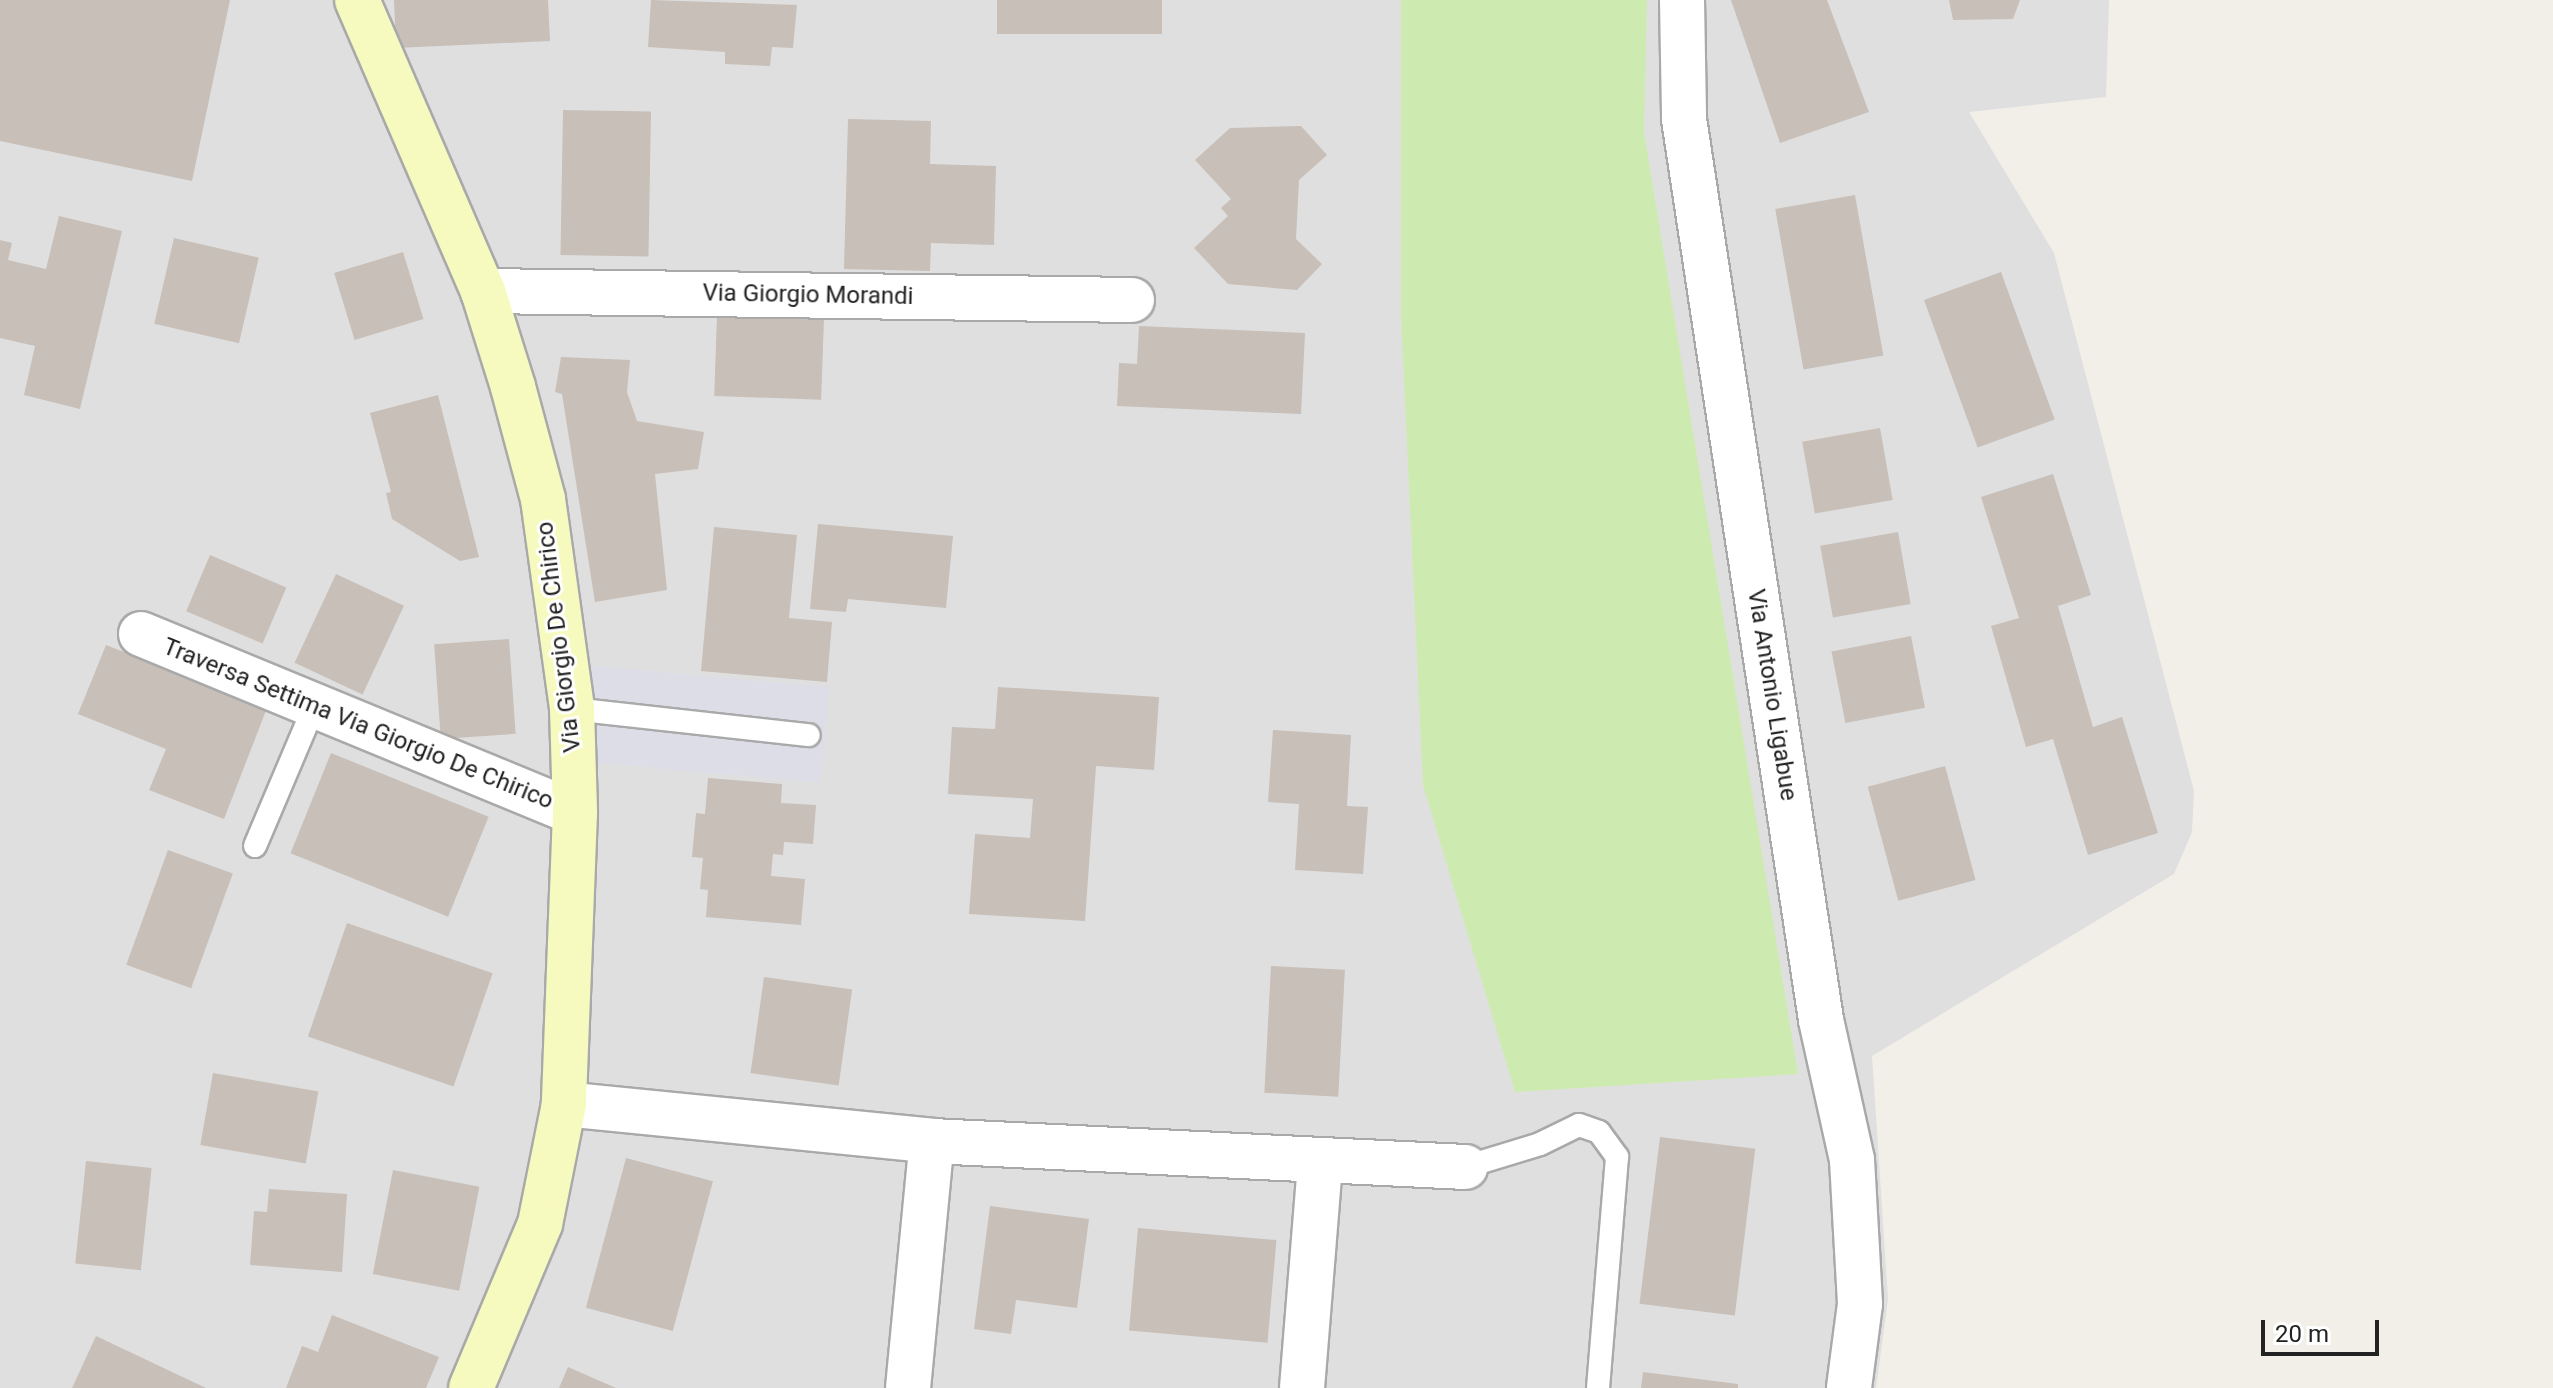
<!DOCTYPE html>
<html>
<head>
<meta charset="utf-8">
<style>
	body { margin:0 }
	#map { position:relative; width:2553px; height:1388px; overflow:hidden; background:#f2efe9; font-family:Roboto,sans-serif }
	div>[style] { position:absolute }
	.residential>* { inset:0; background:#e0dfdf }
	.grass>* { inset:0; background:#cdebb0 }
	.plaza>* { inset:0; background:#dddde8; transform-origin:0 0 }
	.building>* { inset:0; background:#c7bfb8; transform-origin:0 0 }
	.roads { filter:drop-shadow(2px 0 #a9a9a9) drop-shadow(-2px 0 #a9a9a9) drop-shadow(0 2px #a9a9a9) drop-shadow(0 -2px #a9a9a9) }
	.lane>* { height:22px; margin:-11px; padding:0 11px; transform-origin:11px; border-radius:11px; background:#fff }
	.street>* { height:44px; margin:-22px; padding:0 22px; transform-origin:22px; border-radius:22px; background:#fff }
	.secondary>* { height:44px; margin:-22px; padding:0 22px; transform-origin:22px; border-radius:22px; background:#f7fabf }
	span { translate:-50% -50%; white-space:nowrap; text-align:center; line-height:1.15; -webkit-text-stroke:6px #fff; paint-order:stroke }
	.street-label { font-size:24px; color:#222 }
	.scale { position:absolute; left:2261px; top:1320px; width:118px; height:36px; box-sizing:border-box; border:4px solid #222; border-top:0; padding-left:10px; font-size:24px; line-height:28px; white-space:nowrap; color:#222; -webkit-text-stroke:6px #fff; paint-order:stroke }
</style>
</head>
<body>
<div id="map">
	<div class="residential">
		<div style="clip-path:polygon(0 0,2109px 0,2106px 97px,1969px 112px,2054px 253px,2194px 791px,2192px 832px,2174px 874px,1872px 1056px,1888px 1299px,1876px 1388px,0 1388px)"></div>
	</div>
	<div class="grass">
		<div style="clip-path:polygon(1401px 0,1647px 0,1644px 132px,1798px 1074px,1515px 1092px,1423px 785px,1401px 316px)"></div>
	</div>
	<div class="plaza">
		<div style="left:590px;top:666px;width:240px;height:96px;rotate:5deg"></div>
	</div>
	<div class="building">
		<div style="clip-path:polygon(0 0,230px 0,192px 181px,0 141px)"></div>
		<div style="clip-path:polygon(394px 0,548px 0,550px 41px,396px 48px)"></div>
		<div style="clip-path:polygon(651px 0,797px 5px,793px 48px,772px 47px,770px 66px,725px 64px,725px 52px,648px 47px)"></div>
		<div style="left:997px;top:0;width:165px;height:34px"></div>
		<div style="clip-path:polygon(1731px 0,1827px 0,1869px 112px,1780px 143px)"></div>
		<div style="clip-path:polygon(1949px 0,2020px 0,2013px 19px,1953px 20px)"></div>
		<div style="left:563px;top:110px;width:88px;height:145px;rotate:1deg"></div>
		<div style="clip-path:polygon(848px 119px,931px 121px,930px 164px,996px 166px,994px 245px,931px 243px,930px 271px,844px 269px)"></div>
		<div style="clip-path:polygon(1301px 126px,1327px 155px,1299px 180px,1296px 239px,1322px 264px,1297px 290px,1228px 284px,1194px 248px,1228px 216px,1221px 208px,1231px 199px,1195px 160px,1230px 128px)"></div>
		<div style="left:1855px;top:195px;width:163px;height:81px;rotate:80deg"></div>
		<div style="clip-path:polygon(59px 216px,122px 231px,80px 409px,24px 395px,35px 346px,0 338px,0 240px,12px 243px,8px 260px,46px 269px)"></div>
		<div style="left:174px;top:238px;width:87px;height:88px;rotate:13deg"></div>
		<div style="left:403px;top:252px;width:70px;height:72px;rotate:73deg"></div>
		<div style="left:2001px;top:272px;width:157px;height:82px;rotate:70deg"></div>
		<div style="left:717px;top:316px;width:107px;height:80px;rotate:2deg"></div>
		<div style="clip-path:polygon(1139px 326px,1305px 333px,1301px 414px,1117px 406px,1119px 363px,1137px 364px)"></div>
		<div style="clip-path:polygon(561px 357px,630px 360px,627px 392px,637px 421px,704px 432px,698px 469px,655px 474px,667px 590px,595px 602px,562px 394px,555px 392px)"></div>
		<div style="clip-path:polygon(438px 395px,479px 557px,460px 561px,392px 519px,386px 493px,391px 492px,370px 413px)"></div>
		<div style="left:1880px;top:428px;width:73px;height:79px;rotate:80deg"></div>
		<div style="clip-path:polygon(2053px 474px,2091px 595px,2058px 606px,2093px 727px,2122px 717px,2158px 833px,2088px 855px,2053px 739px,2026px 747px,1991px 626px,2019px 618px,1981px 497px)"></div>
		<div style="clip-path:polygon(818px 524px,953px 536px,946px 608px,848px 599px,846px 612px,810px 609px)"></div>
		<div style="clip-path:polygon(714px 527px,797px 535px,789px 618px,832px 622px,827px 682px,701px 671px)"></div>
		<div style="left:1898px;top:532px;width:73px;height:79px;rotate:80deg"></div>
		<div style="left:210px;top:555px;width:83px;height:61px;rotate:23deg"></div>
		<div style="left:336px;top:574px;width:75px;height:98px;rotate:25deg"></div>
		<div style="left:1911px;top:636px;width:73px;height:81px;rotate:79deg"></div>
		<div style="left:509px;top:639px;width:95px;height:75px;rotate:86deg"></div>
		<div style="clip-path:polygon(106px 645px,267px 708px,224px 819px,149px 790px,166px 749px,78px 714px)"></div>
		<div style="clip-path:polygon(998px 687px,1159px 697px,1154px 770px,1096px 766px,1085px 921px,969px 914px,975px 834px,1030px 838px,1033px 799px,948px 794px,952px 727px,995px 729px)"></div>
		<div style="clip-path:polygon(1273px 730px,1351px 735px,1347px 806px,1368px 807px,1363px 874px,1295px 870px,1299px 804px,1268px 802px)"></div>
		<div style="left:331px;top:753px;width:170px;height:108px;rotate:22deg"></div>
		<div style="left:1945px;top:766px;width:118px;height:80px;rotate:75deg"></div>
		<div style="clip-path:polygon(708px 778px,782px 784px,781px 803px,816px 805px,813px 844px,784px 842px,783px 855px,773px 854px,771px 876px,805px 879px,801px 925px,706px 917px,708px 890px,700px 889px,703px 858px,692px 857px,696px 813px,705px 814px)"></div>
		<div style="left:168px;top:850px;width:69px;height:122px;rotate:20deg"></div>
		<div style="left:347px;top:923px;width:154px;height:120px;rotate:19deg"></div>
		<div style="left:1271px;top:966px;width:74px;height:127px;rotate:3deg"></div>
		<div style="left:764px;top:977px;width:89px;height:97px;rotate:8deg"></div>
		<div style="left:213px;top:1073px;width:107px;height:73px;rotate:10deg"></div>
		<div style="left:1660px;top:1137px;width:96px;height:168px;rotate:7deg"></div>
		<div style="left:626px;top:1158px;width:90px;height:155px;rotate:15deg"></div>
		<div style="left:86px;top:1161px;width:66px;height:103px;rotate:6deg"></div>
		<div style="left:393px;top:1170px;width:88px;height:106px;rotate:11deg"></div>
		<div style="clip-path:polygon(269px 1189px,347px 1194px,342px 1272px,250px 1265px,254px 1211px,267px 1212px)"></div>
		<div style="clip-path:polygon(990px 1206px,1089px 1219px,1077px 1308px,1016px 1300px,1011px 1334px,974px 1329px)"></div>
		<div style="left:1138px;top:1228px;width:139px;height:103px;rotate:5deg"></div>
		<div style="clip-path:polygon(332px 1315px,439px 1357px,426px 1388px,286px 1388px,302px 1346px,318px 1352px)"></div>
		<div style="clip-path:polygon(96px 1336px,206px 1388px,72px 1388px)"></div>
		<div style="clip-path:polygon(568px 1367px,616px 1388px,559px 1388px)"></div>
		<div style="clip-path:polygon(1643px 1372px,1738px 1384px,1738px 1388px,1641px 1388px)"></div>
	</div>
	<div class="roads">
		<div class="lane">
			<div style="left:572px;top:709px;width:238px;rotate:6.3deg"></div>
			<div style="left:255px;top:846px;width:151px;rotate:-67deg"></div>
			<div style="left:1465px;top:1167px;width:78px;rotate:-17deg"></div>
			<div style="left:1540px;top:1144px;width:43px;rotate:-26deg"></div>
			<div style="left:1579px;top:1125px;width:21px;rotate:19deg"></div>
			<div style="left:1599px;top:1132px;width:31px;rotate:54deg"></div>
			<div style="left:1617px;top:1157px;width:232px;rotate:94.7deg"></div>
		</div>
		<div class="street">
			<div style="left:1682px;top:0;width:119px;rotate:89deg"></div>
			<div style="left:1684px;top:119px;width:911px;rotate:81.35deg"></div>
			<div style="left:1821px;top:1020px;width:143px;rotate:77.5deg"></div>
			<div style="left:1852px;top:1160px;width:144px;rotate:86.8deg"></div>
			<div style="left:1860px;top:1304px;width:85px;rotate:97.5deg"></div>
			<div style="left:483px;top:291px;width:649px;rotate:0.79deg"></div>
			<div style="left:141px;top:634px;width:469px;rotate:22.4deg"></div>
			<div style="left:564px;top:1104px;width:370px;rotate:5.7deg"></div>
			<div style="left:932px;top:1141px;width:534px;rotate:2.79deg"></div>
			<div style="left:908px;top:1388px;width:248px;rotate:-84.5deg"></div>
			<div style="left:1302px;top:1388px;width:226px;rotate:-85.4deg"></div>
		</div>
		<div class="secondary">
			<div style="left:357px;top:0;width:317px;rotate:66.6deg"></div>
			<div style="left:483px;top:291px;width:101px;rotate:72.6deg"></div>
			<div style="left:513px;top:387px;width:116px;rotate:75deg"></div>
			<div style="left:543px;top:499px;width:212px;rotate:82.1deg"></div>
			<div style="left:572px;top:709px;width:104px;rotate:88.3deg"></div>
			<div style="left:575px;top:813px;width:291px;rotate:92.2deg"></div>
			<div style="left:564px;top:1104px;width:122px;rotate:101.3deg"></div>
			<div style="left:540px;top:1224px;width:178px;rotate:112.8deg"></div>
		</div>
	</div>
	<div class="street-label">
		<span style="left:808px;top:295px;rotate:1deg">Via Giorgio Morandi</span>
		<span style="left:559px;top:637px;rotate:-97deg">Via Giorgio De Chirico</span>
		<span style="left:1772px;top:695px;rotate:81deg">Via Antonio Ligabue</span>
		<span style="left:358px;top:724px;rotate:22deg">Traversa Settima Via Giorgio De Chirico</span>
	</div>
	<div class="scale">20 m</div>
</div>
</body>
</html>
